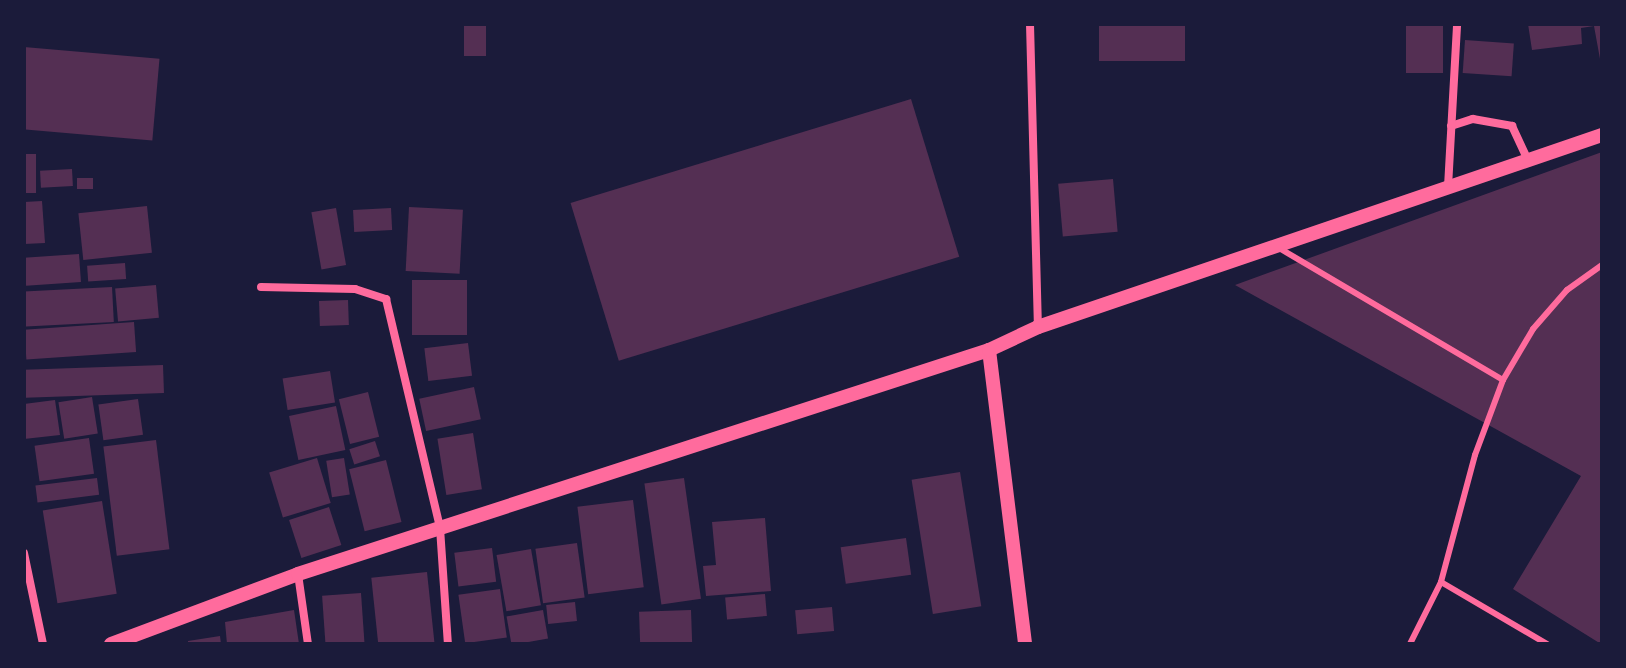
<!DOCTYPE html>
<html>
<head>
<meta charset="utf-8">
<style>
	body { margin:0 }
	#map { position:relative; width:1626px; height:668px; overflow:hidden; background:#1b1b3a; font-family:Quicksand,sans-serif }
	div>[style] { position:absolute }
	.building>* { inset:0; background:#542f53; transform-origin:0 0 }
	.service>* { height:6px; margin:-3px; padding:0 3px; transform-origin:3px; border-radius:3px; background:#ff6b9d }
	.minor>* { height:8px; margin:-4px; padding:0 4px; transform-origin:4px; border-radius:4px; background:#ff6b9d }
	.tertiary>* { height:14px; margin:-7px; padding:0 7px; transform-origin:7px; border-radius:7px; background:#ff6b9d }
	span { translate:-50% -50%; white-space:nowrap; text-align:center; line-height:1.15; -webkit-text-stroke:6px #1b1b3a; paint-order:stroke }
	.frame { position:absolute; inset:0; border:26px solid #1b1b3a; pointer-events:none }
</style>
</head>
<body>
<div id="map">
	<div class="building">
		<div style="left:464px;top:24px;width:22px;height:32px"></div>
		<div style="left:1099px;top:24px;width:86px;height:37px"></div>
		<div style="left:1406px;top:24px;width:37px;height:49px"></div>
		<div style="clip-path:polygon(1528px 24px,1602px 24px,1602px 70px,1594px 26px,1581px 28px,1582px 44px,1532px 50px)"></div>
		<div style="left:1465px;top:40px;width:49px;height:33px;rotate:4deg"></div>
		<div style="left:24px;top:47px;width:136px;height:82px;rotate:5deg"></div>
		<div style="left:911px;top:99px;width:165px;height:356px;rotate:73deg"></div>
		<div style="clip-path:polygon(1602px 152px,1602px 644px,1601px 644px,1513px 589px,1581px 476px,1235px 285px)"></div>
		<div style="left:24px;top:154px;width:12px;height:39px"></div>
		<div style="left:72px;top:169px;width:17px;height:32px;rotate:87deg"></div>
		<div style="left:77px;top:178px;width:16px;height:11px"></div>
		<div style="left:1113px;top:179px;width:53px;height:55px;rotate:85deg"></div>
		<div style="clip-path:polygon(42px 201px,45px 243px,24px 244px,24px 202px)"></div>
		<div style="left:147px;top:206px;width:47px;height:69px;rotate:84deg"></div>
		<div style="left:409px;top:207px;width:54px;height:64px;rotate:3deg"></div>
		<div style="left:336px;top:208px;width:58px;height:25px;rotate:80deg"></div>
		<div style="left:391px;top:208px;width:22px;height:38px;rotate:87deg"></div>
		<div style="left:79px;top:254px;width:28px;height:55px;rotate:86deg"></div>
		<div style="left:125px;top:263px;width:16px;height:38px;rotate:86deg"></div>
		<div style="left:412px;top:280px;width:55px;height:55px"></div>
		<div style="left:156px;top:285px;width:33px;height:41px;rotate:85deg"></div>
		<div style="left:112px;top:287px;width:35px;height:88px;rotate:87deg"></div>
		<div style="left:348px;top:300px;width:25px;height:29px;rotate:88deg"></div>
		<div style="left:134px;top:322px;width:30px;height:110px;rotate:86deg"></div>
		<div style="left:468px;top:343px;width:33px;height:44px;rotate:83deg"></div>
		<div style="left:163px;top:365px;width:28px;height:139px;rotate:88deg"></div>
		<div style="left:330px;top:371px;width:32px;height:48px;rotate:81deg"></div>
		<div style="left:474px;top:387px;width:33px;height:56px;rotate:78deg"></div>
		<div style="left:368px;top:392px;width:46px;height:30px;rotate:76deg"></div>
		<div style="left:92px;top:397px;width:37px;height:34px;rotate:81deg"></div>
		<div style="left:138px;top:399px;width:36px;height:40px;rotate:82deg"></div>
		<div style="clip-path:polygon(55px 400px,60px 435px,24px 439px,24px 404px)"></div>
		<div style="left:336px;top:406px;width:45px;height:48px;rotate:78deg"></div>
		<div style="left:473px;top:433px;width:57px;height:36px;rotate:81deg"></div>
		<div style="left:89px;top:438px;width:36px;height:55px;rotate:82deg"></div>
		<div style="left:156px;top:440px;width:110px;height:53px;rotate:83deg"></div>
		<div style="left:375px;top:441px;width:16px;height:27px;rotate:72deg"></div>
		<div style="left:317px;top:458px;width:47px;height:50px;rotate:73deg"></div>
		<div style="left:344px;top:458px;width:37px;height:18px;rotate:81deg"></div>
		<div style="left:386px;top:460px;width:64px;height:38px;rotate:76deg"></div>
		<div style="left:960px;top:472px;width:136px;height:49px;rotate:81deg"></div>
		<div style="left:97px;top:478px;width:17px;height:62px;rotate:83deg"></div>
		<div style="left:684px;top:478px;width:122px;height:40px;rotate:82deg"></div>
		<div style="left:633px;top:500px;width:88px;height:56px;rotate:83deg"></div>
		<div style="left:102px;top:501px;width:94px;height:60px;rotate:81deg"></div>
		<div style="left:329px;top:507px;width:40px;height:42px;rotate:72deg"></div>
		<div style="clip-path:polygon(765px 518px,771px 591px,706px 596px,703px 566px,716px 565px,712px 522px)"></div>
		<div style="left:906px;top:538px;width:37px;height:66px;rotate:82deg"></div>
		<div style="left:577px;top:543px;width:55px;height:42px;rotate:82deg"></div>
		<div style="left:492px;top:548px;width:34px;height:38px;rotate:83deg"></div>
		<div style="left:531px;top:549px;width:57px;height:35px;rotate:80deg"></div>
		<div style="left:427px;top:572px;width:72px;height:56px;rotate:84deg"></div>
		<div style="left:500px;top:589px;width:49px;height:42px;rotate:82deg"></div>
		<div style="left:361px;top:593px;width:51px;height:39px;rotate:86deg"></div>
		<div style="left:765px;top:594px;width:22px;height:40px;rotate:85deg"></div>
		<div style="left:575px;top:602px;width:19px;height:29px;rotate:84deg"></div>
		<div style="left:832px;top:607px;width:24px;height:37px;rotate:85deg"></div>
		<div style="clip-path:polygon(294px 610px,299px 644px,227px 644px,225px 622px)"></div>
		<div style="left:543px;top:610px;width:29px;height:37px;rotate:80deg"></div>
		<div style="left:691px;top:610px;width:34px;height:52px;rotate:88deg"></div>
		<div style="clip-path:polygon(220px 636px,221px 644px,188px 644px,188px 641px)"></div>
	</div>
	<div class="service">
		<div style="left:1279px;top:248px;width:260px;rotate:30.5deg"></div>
		<div style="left:1503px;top:380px;width:80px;rotate:110.5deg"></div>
		<div style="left:1475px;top:455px;width:131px;rotate:105deg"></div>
		<div style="left:1441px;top:582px;width:69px;rotate:116.6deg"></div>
		<div style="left:1503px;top:380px;width:59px;rotate:-59.5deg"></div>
		<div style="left:1533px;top:329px;width:52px;rotate:-48.9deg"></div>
		<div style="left:1567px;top:290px;width:43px;rotate:-35.5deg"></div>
		<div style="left:1441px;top:582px;width:123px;rotate:30.3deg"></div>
	</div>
	<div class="minor">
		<div style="left:1030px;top:24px;width:303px;rotate:88.5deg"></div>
		<div style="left:1451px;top:126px;width:23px;rotate:-18deg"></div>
		<div style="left:1473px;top:119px;width:40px;rotate:10deg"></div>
		<div style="left:1512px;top:126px;width:38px;rotate:65deg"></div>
		<div style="left:1448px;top:187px;width:163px;rotate:-86.8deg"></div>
		<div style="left:261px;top:287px;width:94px;rotate:1.2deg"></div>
		<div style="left:355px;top:289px;width:33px;rotate:18deg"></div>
		<div style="left:386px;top:299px;width:235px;rotate:76.7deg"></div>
		<div style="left:440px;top:528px;width:116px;rotate:86.1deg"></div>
		<div style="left:24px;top:553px;width:93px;rotate:78.2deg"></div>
		<div style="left:298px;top:574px;width:71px;rotate:81.9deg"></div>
	</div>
	<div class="tertiary">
		<div style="left:989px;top:350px;width:296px;rotate:83deg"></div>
		<div style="left:111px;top:644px;width:200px;rotate:-20.5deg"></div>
		<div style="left:298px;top:574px;width:726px;rotate:-17.96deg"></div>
		<div style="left:989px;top:350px;width:54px;rotate:-25.1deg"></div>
		<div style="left:1038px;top:327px;width:596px;rotate:-18.8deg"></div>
	</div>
	<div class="frame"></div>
</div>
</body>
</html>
